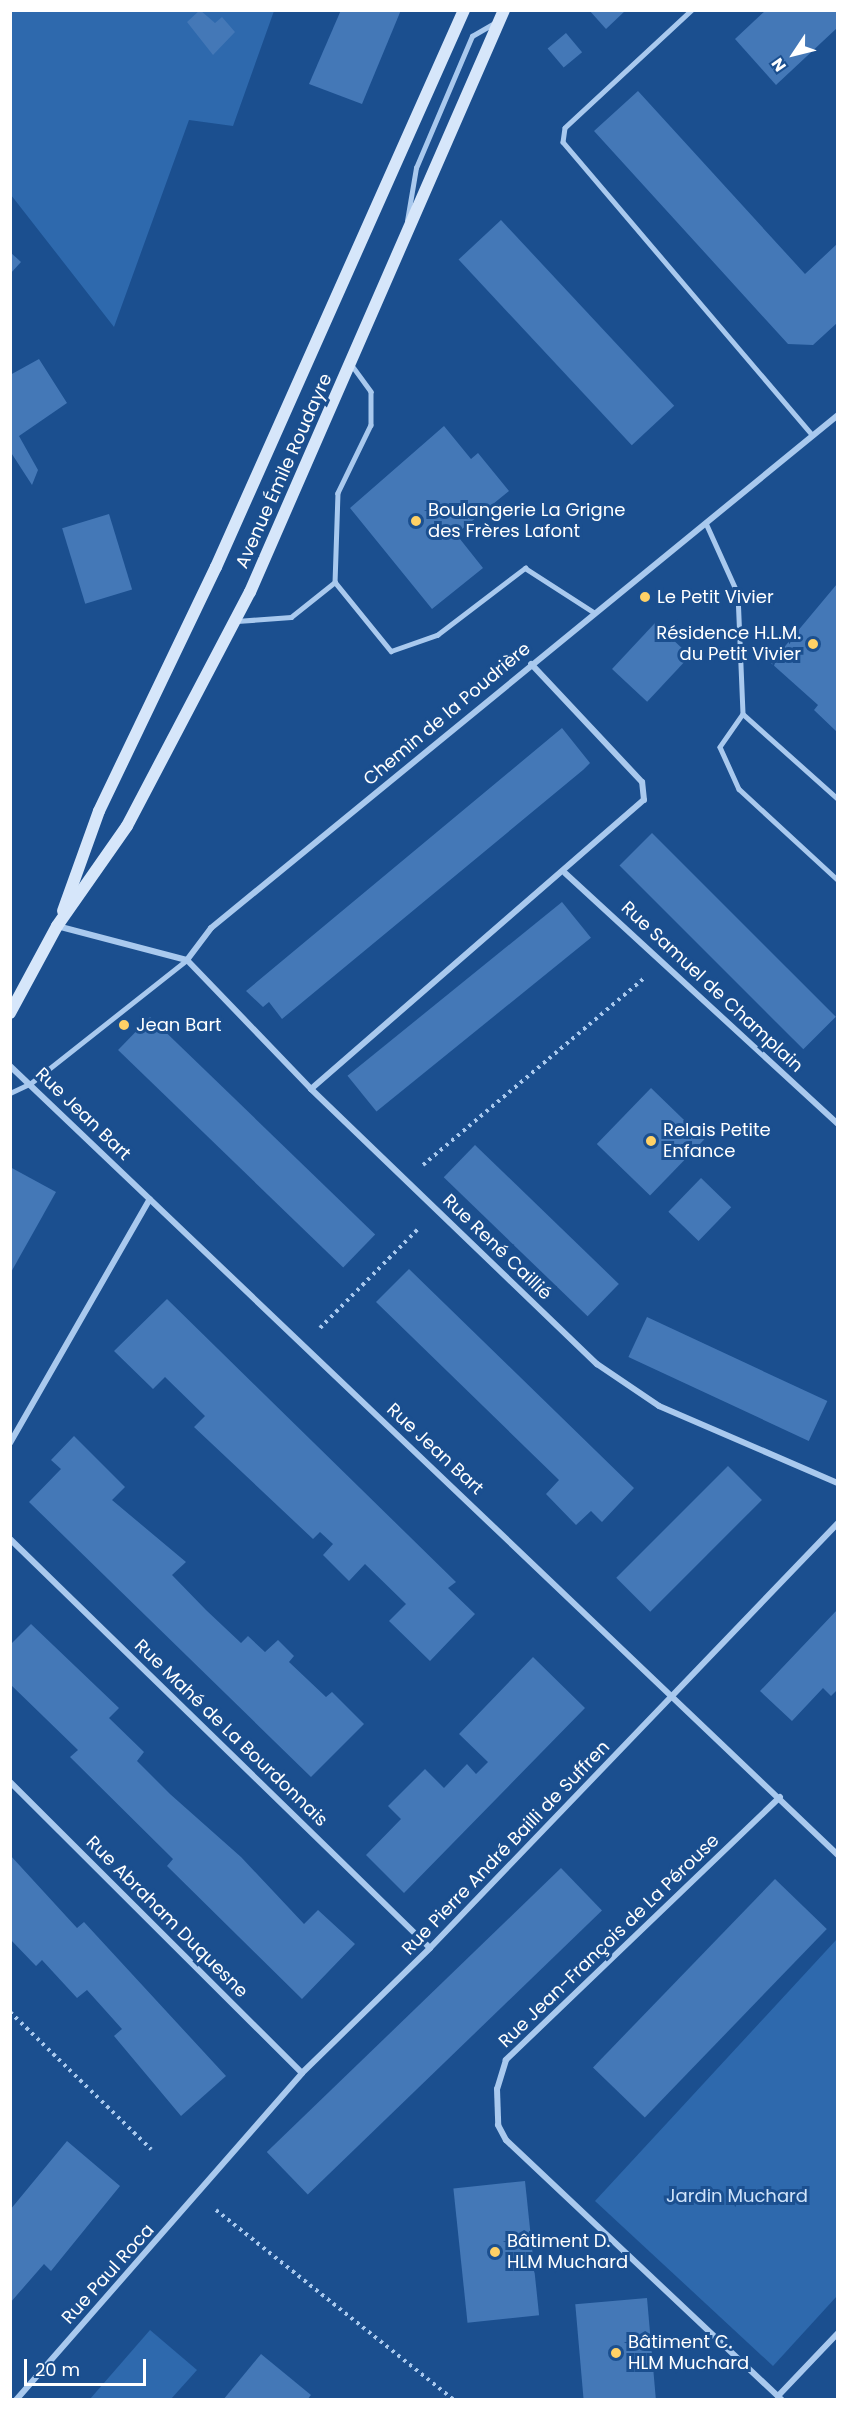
<!DOCTYPE html>
<html>
<head>
<meta charset="utf-8">
<style>
	body { margin:0 }
	#map { position:relative; width:848px; height:2410px; overflow:hidden; background:#1b4f8f; font-family:Poppins,sans-serif }
	div>[style] { position:absolute }
	.green>* { inset:0; background:#2e69ad }
	.building>* { inset:0; background:#4478b7; transform-origin:0 0 }
	.path>* { height:4px; margin-top:-2px; transform-origin:0; background:repeating-linear-gradient(90deg,#a9c9ee 0 3px,transparent 0 7.5px) }
	.lane>* { height:4.5px; margin:-2.25px; padding:0 2.25px; transform-origin:2.25px; border-radius:2.25px; background:#a9c9ee }
	.street>* { height:6px; margin:-3px; padding:0 3px; transform-origin:3px; border-radius:3px; background:#a9c9ee }
	.secondary>* { height:12px; margin:-6px; padding:0 6px; transform-origin:6px; border-radius:6px; background:#d6e6fa }
	.dots>* { width:16px; height:16px; translate:-50% -50%; box-sizing:border-box; border:3px solid #1b4f8f; border-radius:50% }
	span { translate:-50% -50%; white-space:nowrap; text-align:center; line-height:1.15; -webkit-text-stroke:6px #1b4f8f; paint-order:stroke }
	.street-label { font-size:18px; color:#fff }
	.poi-label { font-size:18px; color:#fff }
	.left { translate:0 -50%; text-align:left }
	.right { translate:-100% -50%; text-align:right }
	.park-label { font-size:18px; color:#cfe3fa }
	.frame { position:absolute; inset:0; border:12px solid #fff; pointer-events:none }
	.north { position:absolute; left:764px; top:24px; width:60px; height:60px; -webkit-text-stroke:4px #1b4f8f; paint-order:stroke; rotate:235deg; font-size:16px; font-weight:700; line-height:24px; text-align:center; color:#fff }
	.north::after { content:''; display:block; margin:auto; width:21px; height:27px; background:#fff; clip-path:polygon(50% 0,100% 100%,50% 72%,0 100%) }
	.scale { position:absolute; left:24px; top:2359px; width:122px; height:27px; box-sizing:border-box; border:3px solid #fff; border-top:0; padding-left:8px; font-size:18px; line-height:21px; white-space:nowrap; color:#fff; -webkit-text-stroke:4px #1b4f8f; paint-order:stroke }
</style>
</head>
<body>
<div id="map">
	<div class="green">
		<div style="clip-path:polygon(11px 11px,274px 11px,233px 126px,189px 120px,114px 327px,11px 195px)"></div>
		<div style="clip-path:polygon(837px 1939px,837px 2296px,773px 2366px,595px 2201px)"></div>
		<div style="clip-path:polygon(150px 2330px,197px 2370px,171px 2399px,90px 2399px)"></div>
	</div>
	<div class="building">
		<div style="clip-path:polygon(200px 10px,215px 23px,222px 17px,235px 32px,213px 55px,187px 22px)"></div>
		<div style="clip-path:polygon(341px 10px,401px 10px,362px 104px,309px 84px)"></div>
		<div style="clip-path:polygon(589px 10px,626px 10px,606px 29px)"></div>
		<div style="clip-path:polygon(766px 10px,837px 10px,837px 28px,776px 85px,735px 39px)"></div>
		<div style="left:566px;top:33px;width:25px;height:24px;rotate:50deg"></div>
		<div style="clip-path:polygon(638px 91px,805px 274px,837px 244px,837px 323px,813px 345px,788px 344px,594px 131px)"></div>
		<div style="left:501px;top:220px;width:254px;height:58px;rotate:47deg"></div>
		<div style="clip-path:polygon(10px 252px,21px 262px,10px 274px)"></div>
		<div style="clip-path:polygon(39px 359px,67px 403px,19px 436px,38px 470px,32px 485px,10px 451px,10px 375px)"></div>
		<div style="clip-path:polygon(444px 426px,471px 459px,478px 453px,509px 491px,456px 534px,483px 568px,432px 609px,350px 508px)"></div>
		<div style="left:109px;top:514px;width:79px;height:49px;rotate:73deg"></div>
		<div style="clip-path:polygon(837px 584px,837px 732px,814px 710px,818px 705px,771px 663px)"></div>
		<div style="left:655px;top:623px;width:48px;height:63px;rotate:43deg"></div>
		<div style="clip-path:polygon(562px 728px,590px 763px,583px 770px,282px 1019px,269px 1002px,263px 1007px,246px 991px)"></div>
		<div style="left:652px;top:833px;width:260px;height:46px;rotate:45deg"></div>
		<div style="left:562px;top:902px;width:46px;height:276px;rotate:51deg"></div>
		<div style="left:150px;top:1017px;width:313px;height:46px;rotate:44deg"></div>
		<div style="left:651px;top:1088px;width:74px;height:78px;rotate:44deg"></div>
		<div style="left:475px;top:1145px;width:200px;height:45px;rotate:44deg"></div>
		<div style="clip-path:polygon(10px 1167px,56px 1192px,10px 1274px)"></div>
		<div style="left:701px;top:1178px;width:42px;height:47px;rotate:44deg"></div>
		<div style="clip-path:polygon(409px 1269px,634px 1488px,602px 1522px,591px 1511px,576px 1525px,546px 1494px,559px 1480px,376px 1302px)"></div>
		<div style="clip-path:polygon(167px 1299px,456px 1582px,448px 1588px,475px 1614px,430px 1661px,389px 1621px,406px 1604px,365px 1564px,349px 1581px,323px 1555px,333px 1544px,320px 1532px,313px 1539px,194px 1427px,205px 1416px,165px 1377px,153px 1389px,114px 1351px)"></div>
		<div style="left:647px;top:1317px;width:199px;height:44px;rotate:25deg"></div>
		<div style="clip-path:polygon(74px 1436px,125px 1487px,112px 1500px,186px 1562px,172px 1575px,206px 1610px,241px 1643px,248px 1636px,265px 1652px,278px 1640px,294px 1656px,289px 1662px,326px 1697px,332px 1692px,364px 1724px,311px 1777px,29px 1502px,61px 1469px,51px 1460px)"></div>
		<div style="left:728px;top:1466px;width:48px;height:158px;rotate:45deg"></div>
		<div style="clip-path:polygon(837px 1610px,837px 1690px,831px 1696px,823px 1688px,792px 1721px,760px 1691px)"></div>
		<div style="clip-path:polygon(31px 1624px,119px 1708px,109px 1718px,144px 1752px,137px 1761px,170px 1794px,241px 1857px,304px 1924px,318px 1910px,355px 1944px,302px 1999px,167px 1866px,173px 1859px,70px 1757px,78px 1750px,10px 1684px,10px 1645px)"></div>
		<div style="clip-path:polygon(533px 1657px,585px 1708px,404px 1893px,366px 1855px,401px 1819px,388px 1806px,425px 1769px,444px 1788px,467px 1764px,476px 1774px,488px 1762px,459px 1734px)"></div>
		<div style="clip-path:polygon(10px 1855px,77px 1928px,84px 1922px,226px 2076px,181px 2116px,114px 2036px,122px 2029px,87px 1990px,77px 1998px,42px 1960px,36px 1966px,10px 1939px)"></div>
		<div style="left:561px;top:1868px;width:59px;height:409px;rotate:46deg"></div>
		<div style="left:775px;top:1879px;width:72px;height:262px;rotate:44deg"></div>
		<div style="clip-path:polygon(67px 2141px,120px 2186px,51px 2271px,44px 2264px,10px 2303px,10px 2210px)"></div>
		<div style="left:525px;top:2181px;width:135px;height:72px;rotate:84deg"></div>
		<div style="left:647px;top:2298px;width:102px;height:72px;rotate:85deg"></div>
		<div style="clip-path:polygon(261px 2354px,311px 2395px,307px 2400px,223px 2400px)"></div>
	</div>
	<div class="path">
		<div style="left:423px;top:1165px;width:289px;rotate:-40.2deg"></div>
		<div style="left:320px;top:1328px;width:142px;rotate:-45.3deg"></div>
		<div style="left:10px;top:2012px;width:197px;rotate:44.2deg"></div>
		<div style="left:216px;top:2210px;width:305px;rotate:38.6deg"></div>
	</div>
	<div class="lane">
		<div style="left:692px;top:10px;width:173px;rotate:137.1deg"></div>
		<div style="left:565px;top:128px;width:14px;rotate:98deg"></div>
		<div style="left:563px;top:142px;width:385px;rotate:49.6deg"></div>
		<div style="left:407px;top:221px;width:54px;rotate:-80.4deg"></div>
		<div style="left:416px;top:168px;width:143px;rotate:-67deg"></div>
		<div style="left:472px;top:36px;width:28px;rotate:-30deg"></div>
		<div style="left:351px;top:364px;width:34px;rotate:54deg"></div>
		<div style="left:371px;top:392px;width:33px;rotate:90deg"></div>
		<div style="left:371px;top:425px;width:76px;rotate:115.9deg"></div>
		<div style="left:338px;top:493px;width:89px;rotate:91.9deg"></div>
		<div style="left:335px;top:582px;width:89px;rotate:50.9deg"></div>
		<div style="left:391px;top:651px;width:49px;rotate:-19.2deg"></div>
		<div style="left:437px;top:635px;width:111px;rotate:-37.3deg"></div>
		<div style="left:525px;top:568px;width:83px;rotate:32.7deg"></div>
		<div style="left:706px;top:523px;width:78px;rotate:65.7deg"></div>
		<div style="left:738px;top:594px;width:120px;rotate:87.6deg"></div>
		<div style="left:743px;top:714px;width:127px;rotate:41.8deg"></div>
		<div style="left:237px;top:621px;width:54px;rotate:-4.2deg"></div>
		<div style="left:291px;top:617px;width:56px;rotate:-38.5deg"></div>
		<div style="left:743px;top:714px;width:40px;rotate:124.9deg"></div>
		<div style="left:720px;top:747px;width:46px;rotate:65.7deg"></div>
		<div style="left:739px;top:789px;width:134px;rotate:42.6deg"></div>
		<div style="left:10px;top:1093px;width:23px;rotate:-25deg"></div>
		<div style="left:31px;top:1083px;width:199px;rotate:-38.3deg"></div>
	</div>
	<div class="street">
		<div style="left:565px;top:873px;width:371px;rotate:42.6deg"></div>
		<div style="left:57px;top:926px;width:134px;rotate:14.7deg"></div>
		<div style="left:187px;top:960px;width:40px;rotate:-53deg"></div>
		<div style="left:211px;top:928px;width:810px;rotate:-39.29deg"></div>
		<div style="left:187px;top:960px;width:179px;rotate:46.1deg"></div>
		<div style="left:311px;top:1089px;width:397px;rotate:43.9deg"></div>
		<div style="left:597px;top:1364px;width:75px;rotate:34.1deg"></div>
		<div style="left:659px;top:1406px;width:195px;rotate:23.3deg"></div>
		<div style="left:10px;top:1066px;width:1144px;rotate:43.62deg"></div>
		<div style="left:311px;top:1089px;width:441px;rotate:-41deg"></div>
		<div style="left:644px;top:800px;width:18px;rotate:-96deg"></div>
		<div style="left:642px;top:782px;width:162px;rotate:-133.2deg"></div>
		<div style="left:10px;top:1443px;width:281px;rotate:-60.2deg"></div>
		<div style="left:10px;top:1539px;width:586px;rotate:44.24deg"></div>
		<div style="left:10px;top:1782px;width:412px;rotate:44.9deg"></div>
		<div style="left:780px;top:1797px;width:380px;rotate:136.2deg"></div>
		<div style="left:506px;top:2060px;width:30px;rotate:107deg"></div>
		<div style="left:497px;top:2089px;width:36px;rotate:88deg"></div>
		<div style="left:498px;top:2125px;width:17px;rotate:62deg"></div>
		<div style="left:506px;top:2140px;width:379px;rotate:43.3deg"></div>
		<div style="left:778px;top:2396px;width:87px;rotate:-46.4deg"></div>
		<div style="left:16px;top:2400px;width:434px;rotate:-48.8deg"></div>
		<div style="left:302px;top:2073px;width:179px;rotate:-44.3deg"></div>
		<div style="left:430px;top:1948px;width:589px;rotate:-46.17deg"></div>
	</div>
	<div class="secondary">
		<div style="left:63px;top:911px;width:106px;rotate:-70.2deg"></div>
		<div style="left:99px;top:811px;width:271px;rotate:-64.4deg"></div>
		<div style="left:216px;top:567px;width:610px;rotate:-66deg"></div>
		<div style="left:10px;top:1013px;width:99px;rotate:-61.6deg"></div>
		<div style="left:57px;top:926px;width:122px;rotate:-55deg"></div>
		<div style="left:127px;top:826px;width:264px;rotate:-62.3deg"></div>
		<div style="left:250px;top:592px;width:635px;rotate:-66.42deg"></div>
	</div>
	<div class="dots">
		<div style="left:416px;top:521px;background:#ffd166"></div>
		<div style="left:645px;top:597px;background:#ffd166"></div>
		<div style="left:813px;top:644px;background:#ffd166"></div>
		<div style="left:124px;top:1025px;background:#ffd166"></div>
		<div style="left:651px;top:1141px;background:#ffd166"></div>
		<div style="left:495px;top:2252px;background:#ffd166"></div>
		<div style="left:616px;top:2353px;background:#ffd166"></div>
	</div>
	<div class="street-label">
		<span style="left:284px;top:471px;rotate:-66deg">Avenue Émile Roudayre</span>
		<span style="left:447px;top:714px;rotate:-40deg">Chemin de la Poudrière</span>
		<span style="left:712px;top:987px;rotate:43deg">Rue Samuel de Champlain</span>
		<span style="left:83px;top:1114px;rotate:44deg">Rue Jean Bart</span>
		<span style="left:497px;top:1247px;rotate:44deg">Rue René Caillié</span>
		<span style="left:435px;top:1449px;rotate:43deg">Rue Jean Bart</span>
		<span style="left:231px;top:1733px;rotate:44deg">Rue Mahé de La Bourdonnais</span>
		<span style="left:506px;top:1848px;rotate:-46deg">Rue Pierre André Bailli de Suffren</span>
		<span style="left:167px;top:1917px;rotate:45deg">Rue Abraham Duquesne</span>
		<span style="left:609px;top:1941px;rotate:-44deg">Rue Jean-François de La Pérouse</span>
		<span style="left:108px;top:2274px;rotate:-48deg">Rue Paul Roca</span>
	</div>
	<div class="poi-label">
		<span class="left" style="left:428px;top:521px">Boulangerie La Grigne<br>des Frères Lafont</span>
		<span class="left" style="left:657px;top:597px">Le Petit Vivier</span>
		<span class="right" style="left:801px;top:644px">Résidence H.L.M.<br>du Petit Vivier</span>
		<span class="left" style="left:136px;top:1025px">Jean Bart</span>
		<span class="left" style="left:663px;top:1141px">Relais Petite<br>Enfance</span>
		<span class="left" style="left:507px;top:2252px">Bâtiment D.<br>HLM Muchard</span>
		<span class="left" style="left:628px;top:2353px">Bâtiment C.<br>HLM Muchard</span>
	</div>
	<div class="park-label">
		<span style="left:737px;top:2196px">Jardin Muchard</span>
	</div>
	<div class="frame"></div>
	<div class="north">N</div>
	<div class="scale">20 m</div>
</div>
</body>
</html>
